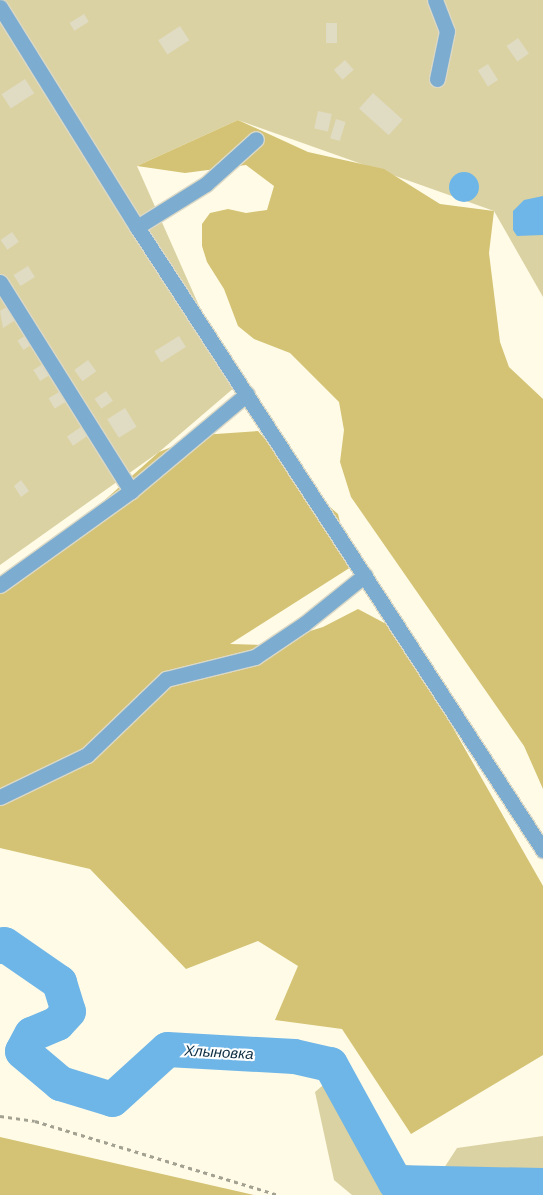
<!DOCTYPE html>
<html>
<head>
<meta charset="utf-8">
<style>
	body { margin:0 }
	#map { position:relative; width:543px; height:1195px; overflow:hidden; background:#fffbe7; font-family:Arial,sans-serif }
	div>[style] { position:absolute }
	.green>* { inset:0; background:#dbd2a3 }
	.forest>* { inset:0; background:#d4c374 }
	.water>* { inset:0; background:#6fb6e8 }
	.round { border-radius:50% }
	.river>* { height:35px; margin:-17.5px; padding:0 17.5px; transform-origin:17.5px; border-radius:17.5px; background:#6fb6e8 }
	.building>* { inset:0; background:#e0dbc3; transform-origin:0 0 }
	.path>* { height:3px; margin-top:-1.5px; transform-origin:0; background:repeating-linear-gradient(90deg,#a3a191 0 4px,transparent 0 8px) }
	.roads { filter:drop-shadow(1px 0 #dbd8c6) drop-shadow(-1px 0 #dbd8c6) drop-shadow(0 1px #dbd8c6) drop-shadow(0 -1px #dbd8c6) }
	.minor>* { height:15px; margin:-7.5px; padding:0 7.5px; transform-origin:7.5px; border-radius:7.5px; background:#7cadd0 }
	span { translate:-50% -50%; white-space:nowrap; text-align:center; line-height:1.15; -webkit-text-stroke:4px #fff; paint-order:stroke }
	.water-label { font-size:15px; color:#0d2d42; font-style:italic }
</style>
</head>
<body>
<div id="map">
	<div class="green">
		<div style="clip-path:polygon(0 0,543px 0,543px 297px,494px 211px,238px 120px,137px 166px,235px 387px,159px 452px,0 565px)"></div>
		<div style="clip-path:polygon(342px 1069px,401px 1164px,442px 1171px,457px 1148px,543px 1136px,543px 1195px,352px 1195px,334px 1180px,315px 1092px)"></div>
	</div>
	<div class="forest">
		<div style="clip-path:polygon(238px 120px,308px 152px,384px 169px,440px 204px,494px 211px,489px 253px,500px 342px,509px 367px,543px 399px,543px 789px,524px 746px,351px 497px,340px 462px,344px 430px,339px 402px,290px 353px,254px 339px,238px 326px,224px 289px,207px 262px,202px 246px,202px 224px,210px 213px,228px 209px,246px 213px,267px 210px,274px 186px,246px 165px,185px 173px,137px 166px)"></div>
		<div style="clip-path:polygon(258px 431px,306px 486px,338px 514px,351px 567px,230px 644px,265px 645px,323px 627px,358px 609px,390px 626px,416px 663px,543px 886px,543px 1055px,411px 1134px,342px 1029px,275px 1020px,298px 966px,258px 941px,186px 969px,90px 869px,0 848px,0 580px,38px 559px,159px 452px,201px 435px)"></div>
		<div style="clip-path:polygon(0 1137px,254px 1195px,0 1195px)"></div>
	</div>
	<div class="water">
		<div class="round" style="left:449px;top:172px;width:30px;height:30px"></div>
		<div style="clip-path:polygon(543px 196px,543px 235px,517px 236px,513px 230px,513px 211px,524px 200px)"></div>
	</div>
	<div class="river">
		<div style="left:0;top:946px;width:4px;rotate:-27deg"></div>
		<div style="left:4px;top:944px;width:67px;rotate:34.6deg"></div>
		<div style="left:59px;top:982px;width:30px;rotate:73deg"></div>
		<div style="left:68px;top:1011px;width:16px;rotate:133deg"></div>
		<div style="left:57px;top:1023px;width:28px;rotate:157deg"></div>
		<div style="left:31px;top:1034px;width:19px;rotate:118deg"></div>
		<div style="left:22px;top:1051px;width:50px;rotate:40.1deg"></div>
		<div style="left:60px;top:1083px;width:54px;rotate:17.1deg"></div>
		<div style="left:112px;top:1099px;width:74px;rotate:-42.3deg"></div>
		<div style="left:167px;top:1049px;width:127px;rotate:3.2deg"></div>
		<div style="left:294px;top:1056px;width:37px;rotate:13deg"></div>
		<div style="left:330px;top:1064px;width:135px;rotate:61.2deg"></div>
		<div style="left:395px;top:1182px;width:148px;rotate:1.2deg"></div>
	</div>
	<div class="building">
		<div style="left:84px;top:14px;width:9px;height:17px;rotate:58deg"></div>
		<div style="left:326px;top:23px;width:11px;height:20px"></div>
		<div style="left:180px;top:26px;width:17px;height:26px;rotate:57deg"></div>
		<div style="left:518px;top:38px;width:19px;height:14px;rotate:55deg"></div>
		<div style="left:345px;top:60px;width:13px;height:15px;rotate:48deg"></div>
		<div style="left:488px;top:64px;width:19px;height:12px;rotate:58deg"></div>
		<div style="left:25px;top:79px;width:17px;height:28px;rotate:57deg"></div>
		<div style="left:373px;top:93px;width:40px;height:21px;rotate:42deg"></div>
		<div style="left:318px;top:111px;width:14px;height:18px;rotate:12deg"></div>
		<div style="left:336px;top:119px;width:10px;height:20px;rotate:17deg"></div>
		<div style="left:12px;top:232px;width:12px;height:14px;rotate:55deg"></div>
		<div style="left:28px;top:266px;width:13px;height:17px;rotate:58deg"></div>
		<div style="clip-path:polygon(8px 306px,17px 319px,3px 328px,0 311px)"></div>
		<div style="left:29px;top:333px;width:11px;height:14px;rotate:56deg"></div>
		<div style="left:179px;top:336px;width:13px;height:29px;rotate:58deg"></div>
		<div style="left:88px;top:360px;width:14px;height:17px;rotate:54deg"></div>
		<div style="left:46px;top:362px;width:13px;height:15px;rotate:58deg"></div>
		<div style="left:64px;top:389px;width:12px;height:18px;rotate:59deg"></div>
		<div style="left:106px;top:391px;width:12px;height:14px;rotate:55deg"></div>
		<div style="left:125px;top:408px;width:22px;height:21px;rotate:58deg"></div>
		<div style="left:81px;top:427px;width:11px;height:17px;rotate:56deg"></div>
		<div style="clip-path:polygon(21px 480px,29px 491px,21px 497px,14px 486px)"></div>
	</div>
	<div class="path">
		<div style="left:0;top:1116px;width:35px;rotate:8deg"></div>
		<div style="left:35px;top:1121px;width:255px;rotate:16.9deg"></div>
	</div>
	<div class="roads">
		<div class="minor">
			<div style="left:435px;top:0;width:33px;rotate:69deg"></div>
			<div style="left:447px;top:31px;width:49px;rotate:101.8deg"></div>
			<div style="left:0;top:7px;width:259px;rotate:58.1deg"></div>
			<div style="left:137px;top:227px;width:744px;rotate:56.91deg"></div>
			<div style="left:137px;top:227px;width:81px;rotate:-31.9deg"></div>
			<div style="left:206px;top:184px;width:67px;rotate:-42deg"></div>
			<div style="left:0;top:282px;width:247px;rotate:57.9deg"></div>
			<div style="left:0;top:585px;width:161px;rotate:-35.7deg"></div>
			<div style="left:131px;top:491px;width:151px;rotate:-39.9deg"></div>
			<div style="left:0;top:797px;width:97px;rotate:-25.8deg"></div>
			<div style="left:87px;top:755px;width:110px;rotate:-43.9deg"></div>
			<div style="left:166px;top:679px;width:92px;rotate:-13.9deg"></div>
			<div style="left:255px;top:657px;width:59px;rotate:-34deg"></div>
			<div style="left:304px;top:624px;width:78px;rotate:-38.8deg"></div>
		</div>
	</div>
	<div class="water-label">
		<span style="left:219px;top:1052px;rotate:3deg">Хлыновка</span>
	</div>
</div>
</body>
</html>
